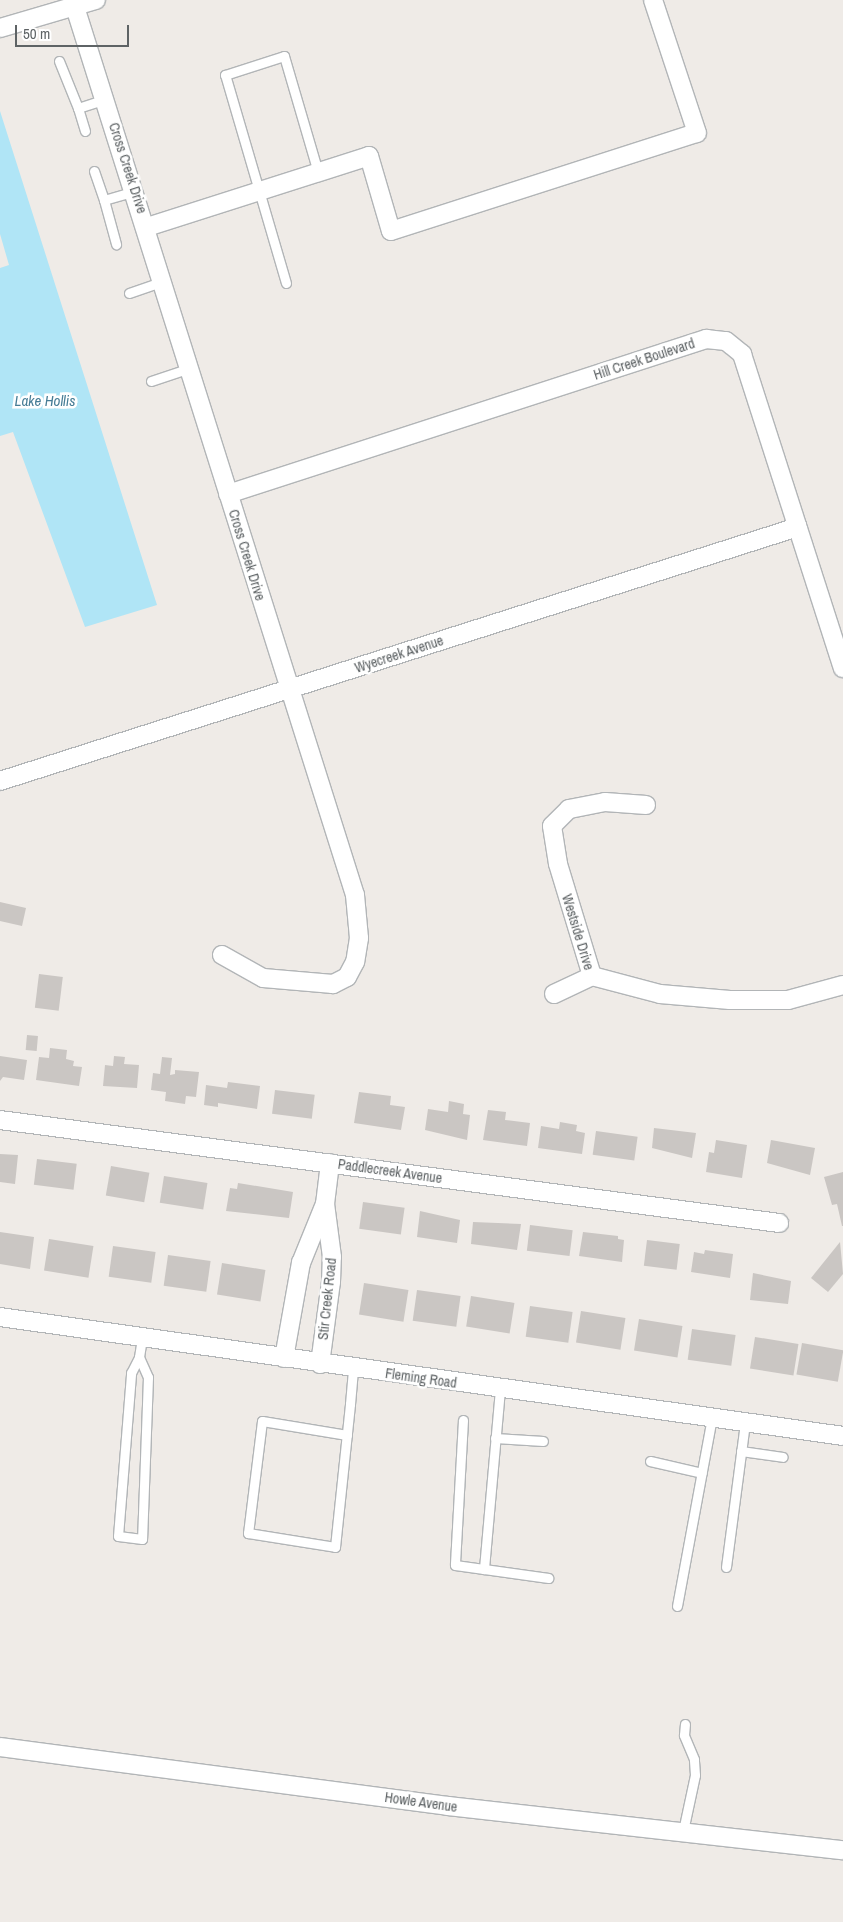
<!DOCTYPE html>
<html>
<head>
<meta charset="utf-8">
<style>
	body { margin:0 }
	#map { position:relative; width:843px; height:1922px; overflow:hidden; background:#efebe7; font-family:"Archivo Narrow",sans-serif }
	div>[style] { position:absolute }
	.water>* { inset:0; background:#b0e5f6 }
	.building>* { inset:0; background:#cac6c3; transform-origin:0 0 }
	.roads { filter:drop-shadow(1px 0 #b2b5b7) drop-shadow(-1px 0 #b2b5b7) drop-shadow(0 1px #b2b5b7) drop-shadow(0 -1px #b2b5b7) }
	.service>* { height:9px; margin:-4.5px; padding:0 4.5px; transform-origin:4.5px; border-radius:4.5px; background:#fff }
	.minor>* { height:18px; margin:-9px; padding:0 9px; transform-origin:9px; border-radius:9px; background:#fff }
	span { translate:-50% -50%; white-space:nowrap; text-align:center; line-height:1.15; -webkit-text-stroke:5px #fff; paint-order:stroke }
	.street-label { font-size:14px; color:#5e6365 }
	.water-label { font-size:15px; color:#477d96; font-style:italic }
	.scale { position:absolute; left:15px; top:25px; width:114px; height:22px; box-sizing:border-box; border:2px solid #5e6365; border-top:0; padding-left:6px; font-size:15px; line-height:18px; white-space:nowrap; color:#5e6365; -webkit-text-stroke:4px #fff; paint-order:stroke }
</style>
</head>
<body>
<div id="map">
	<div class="water">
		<div style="clip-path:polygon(0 111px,157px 605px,85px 627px,13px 432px,0 436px,0 268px,9px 265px,0 234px)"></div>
	</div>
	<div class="building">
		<div style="clip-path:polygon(0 902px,26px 908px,22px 926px,0 921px)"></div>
		<div style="left:39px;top:974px;width:24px;height:34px;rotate:7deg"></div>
		<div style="left:27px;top:1035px;width:11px;height:15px;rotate:5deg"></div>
		<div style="clip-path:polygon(50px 1048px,67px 1050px,66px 1059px,74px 1061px,73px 1066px,82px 1067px,79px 1086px,36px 1080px,39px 1057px,49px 1058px)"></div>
		<div style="clip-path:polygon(0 1056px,27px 1060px,24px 1080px,3px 1077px,0 1081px)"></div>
		<div style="clip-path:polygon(114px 1056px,125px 1057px,124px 1064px,139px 1065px,137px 1088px,103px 1086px,105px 1065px,113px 1066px)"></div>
		<div style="clip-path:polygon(162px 1057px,172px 1058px,170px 1075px,175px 1074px,175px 1070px,199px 1072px,196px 1097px,186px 1096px,185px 1104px,165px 1101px,166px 1092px,151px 1090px,153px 1073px,160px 1074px)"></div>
		<div style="clip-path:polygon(228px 1082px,260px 1086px,257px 1109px,218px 1103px,218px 1107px,204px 1105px,206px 1085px,227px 1088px)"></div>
		<div style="left:275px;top:1090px;width:40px;height:24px;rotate:7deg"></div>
		<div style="clip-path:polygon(359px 1092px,391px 1096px,390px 1105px,405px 1107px,401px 1130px,354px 1123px)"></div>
		<div style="clip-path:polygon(449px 1101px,464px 1104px,463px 1114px,470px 1115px,467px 1140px,425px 1130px,428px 1109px,448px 1112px)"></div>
		<div style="clip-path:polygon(488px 1110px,506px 1112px,505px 1120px,530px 1123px,527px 1146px,483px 1140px)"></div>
		<div style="clip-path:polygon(560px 1122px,577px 1125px,576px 1131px,585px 1133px,582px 1154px,538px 1148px,541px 1126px,559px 1129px)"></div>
		<div style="clip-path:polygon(654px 1128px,696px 1133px,692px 1158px,652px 1148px)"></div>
		<div style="left:596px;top:1131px;width:42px;height:24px;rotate:8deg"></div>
		<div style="clip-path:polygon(716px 1140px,747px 1145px,742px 1178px,706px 1172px,709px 1152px,714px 1153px)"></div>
		<div style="clip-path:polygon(771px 1140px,815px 1148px,810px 1175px,767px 1163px)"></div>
		<div style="clip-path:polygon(0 1154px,18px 1155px,15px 1184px,0 1182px)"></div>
		<div style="left:37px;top:1159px;width:40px;height:26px;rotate:7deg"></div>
		<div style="left:111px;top:1166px;width:39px;height:30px;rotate:10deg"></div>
		<div style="clip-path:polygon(843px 1172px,843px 1226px,842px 1226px,837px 1204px,832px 1205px,824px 1177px)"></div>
		<div style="left:164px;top:1176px;width:44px;height:27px;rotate:9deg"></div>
		<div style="clip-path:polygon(238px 1183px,293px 1192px,289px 1218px,226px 1211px,230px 1188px,237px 1189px)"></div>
		<div style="left:363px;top:1202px;width:42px;height:27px;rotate:8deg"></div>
		<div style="clip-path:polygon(420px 1211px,460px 1220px,457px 1243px,417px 1237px)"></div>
		<div style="clip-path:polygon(473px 1222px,521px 1224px,517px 1250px,471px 1244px)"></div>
		<div style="left:530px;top:1225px;width:43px;height:26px;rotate:7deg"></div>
		<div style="clip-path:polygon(0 1232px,34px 1237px,30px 1269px,0 1264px)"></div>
		<div style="clip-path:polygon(583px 1232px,618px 1236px,618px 1239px,624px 1240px,622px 1262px,579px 1256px)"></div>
		<div style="left:49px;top:1239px;width:45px;height:32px;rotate:9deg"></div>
		<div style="left:647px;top:1240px;width:33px;height:26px;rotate:7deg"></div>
		<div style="clip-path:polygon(840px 1242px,843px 1274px,828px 1292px,811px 1278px)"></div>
		<div style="left:113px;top:1246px;width:43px;height:31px;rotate:8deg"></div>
		<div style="clip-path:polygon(705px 1250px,733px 1254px,730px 1278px,691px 1272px,694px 1252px,704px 1254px)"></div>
		<div style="left:168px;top:1255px;width:43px;height:31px;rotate:8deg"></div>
		<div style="left:222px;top:1263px;width:44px;height:32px;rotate:9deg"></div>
		<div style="clip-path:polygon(753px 1273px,791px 1281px,788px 1304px,750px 1300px)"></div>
		<div style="left:364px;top:1283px;width:45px;height:32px;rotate:9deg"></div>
		<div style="left:417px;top:1290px;width:44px;height:31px;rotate:8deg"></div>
		<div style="left:471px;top:1296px;width:44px;height:31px;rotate:9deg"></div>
		<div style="left:530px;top:1306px;width:43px;height:31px;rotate:8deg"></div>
		<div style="left:581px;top:1311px;width:45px;height:32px;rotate:9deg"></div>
		<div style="left:639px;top:1319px;width:44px;height:32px;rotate:9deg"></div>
		<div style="left:692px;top:1329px;width:44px;height:31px;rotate:8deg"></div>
		<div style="left:755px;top:1337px;width:44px;height:32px;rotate:9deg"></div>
		<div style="left:802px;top:1343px;width:42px;height:32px;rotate:10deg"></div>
	</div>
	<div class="roads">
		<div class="service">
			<div style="left:59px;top:61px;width:51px;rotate:68deg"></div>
			<div style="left:78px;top:108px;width:28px;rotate:-18deg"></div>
			<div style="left:78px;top:108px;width:24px;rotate:73deg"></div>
			<div style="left:94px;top:171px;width:31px;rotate:71deg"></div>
			<div style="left:104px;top:200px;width:32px;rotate:-16deg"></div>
			<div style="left:104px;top:200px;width:46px;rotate:74.7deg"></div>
			<div style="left:286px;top:283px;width:217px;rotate:-106.3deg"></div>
			<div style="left:225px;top:75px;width:62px;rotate:-17.9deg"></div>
			<div style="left:284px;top:56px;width:121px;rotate:73.7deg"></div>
			<div style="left:129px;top:293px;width:36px;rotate:-19deg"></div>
			<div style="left:151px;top:381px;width:41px;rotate:-18.4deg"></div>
			<div style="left:139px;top:1357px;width:22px;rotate:66deg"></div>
			<div style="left:148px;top:1377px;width:162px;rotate:92.1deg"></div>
			<div style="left:142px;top:1539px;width:24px;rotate:-173deg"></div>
			<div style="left:118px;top:1536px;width:164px;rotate:-85.4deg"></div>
			<div style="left:131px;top:1373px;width:18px;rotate:-63deg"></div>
			<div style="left:139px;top:1357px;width:19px;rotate:-81deg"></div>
			<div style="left:500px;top:1389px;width:181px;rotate:95.1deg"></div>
			<div style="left:484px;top:1569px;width:65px;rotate:8deg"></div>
			<div style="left:463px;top:1420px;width:145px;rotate:93.2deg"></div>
			<div style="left:455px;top:1565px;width:29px;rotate:8deg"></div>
			<div style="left:347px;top:1435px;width:86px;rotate:-170.6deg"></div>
			<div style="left:262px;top:1421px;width:113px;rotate:97.1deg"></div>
			<div style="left:248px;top:1533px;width:88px;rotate:9.1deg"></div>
			<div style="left:335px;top:1547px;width:144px;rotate:-84deg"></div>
			<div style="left:350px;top:1404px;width:36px;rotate:-85deg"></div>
			<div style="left:495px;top:1438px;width:48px;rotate:3.6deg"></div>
			<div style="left:741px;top:1451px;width:42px;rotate:8.1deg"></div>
			<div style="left:650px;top:1461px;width:53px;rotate:13deg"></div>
			<div style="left:726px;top:1567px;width:146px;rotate:-82.5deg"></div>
			<div style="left:677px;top:1606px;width:191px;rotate:-79.5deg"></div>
			<div style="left:683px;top:1831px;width:57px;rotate:-77.9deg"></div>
			<div style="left:695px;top:1775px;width:16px;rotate:-94deg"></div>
			<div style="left:694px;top:1759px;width:26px;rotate:-113deg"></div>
			<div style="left:684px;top:1735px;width:11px;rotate:-85deg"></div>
		</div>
		<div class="minor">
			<div style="left:75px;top:7px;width:931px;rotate:72.5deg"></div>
			<div style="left:355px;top:895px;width:43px;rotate:84.7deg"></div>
			<div style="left:359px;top:938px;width:24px;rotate:99deg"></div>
			<div style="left:355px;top:962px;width:17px;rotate:118deg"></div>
			<div style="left:347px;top:977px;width:16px;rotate:153deg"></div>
			<div style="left:333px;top:984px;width:70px;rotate:-175.1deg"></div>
			<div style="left:263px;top:978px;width:47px;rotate:-150.7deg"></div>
			<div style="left:0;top:28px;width:100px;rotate:-16.3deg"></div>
			<div style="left:147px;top:227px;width:233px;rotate:-17.7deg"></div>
			<div style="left:369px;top:156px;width:78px;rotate:73.7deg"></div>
			<div style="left:391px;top:231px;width:321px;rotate:-17.8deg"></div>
			<div style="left:697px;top:133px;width:140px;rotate:-108.3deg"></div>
			<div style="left:228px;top:494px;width:503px;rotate:-17.97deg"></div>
			<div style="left:706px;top:339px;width:20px;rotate:6deg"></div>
			<div style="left:726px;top:341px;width:21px;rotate:39deg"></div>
			<div style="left:742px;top:354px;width:330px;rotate:72.2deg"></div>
			<div style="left:0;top:781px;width:837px;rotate:-17.66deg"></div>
			<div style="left:646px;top:805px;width:41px;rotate:-175.8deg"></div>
			<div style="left:605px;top:802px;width:37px;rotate:169deg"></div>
			<div style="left:569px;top:809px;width:24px;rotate:135deg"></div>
			<div style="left:552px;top:826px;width:38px;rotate:81deg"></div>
			<div style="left:558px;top:864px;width:117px;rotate:73.1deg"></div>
			<div style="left:592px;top:976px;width:70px;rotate:14.8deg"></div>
			<div style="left:660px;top:994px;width:70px;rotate:4.9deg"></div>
			<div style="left:730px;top:1000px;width:58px"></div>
			<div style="left:788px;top:1000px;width:57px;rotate:-15.3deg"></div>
			<div style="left:554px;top:994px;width:42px;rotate:-25.3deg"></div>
			<div style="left:0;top:1120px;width:786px;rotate:7.53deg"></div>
			<div style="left:0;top:1317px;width:851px;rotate:8.03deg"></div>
			<div style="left:284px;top:1358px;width:97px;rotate:-79.9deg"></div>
			<div style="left:301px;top:1263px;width:64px;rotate:-67.9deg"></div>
			<div style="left:320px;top:1364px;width:83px;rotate:-82.4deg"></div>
			<div style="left:331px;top:1282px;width:25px;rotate:-88deg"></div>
			<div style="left:332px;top:1257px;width:53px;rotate:-97.5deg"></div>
			<div style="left:325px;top:1204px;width:41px;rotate:-83deg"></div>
			<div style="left:0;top:1747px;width:452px;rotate:7.5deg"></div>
			<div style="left:448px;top:1806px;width:397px;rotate:6.4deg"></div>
		</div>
	</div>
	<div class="street-label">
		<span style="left:128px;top:168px;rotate:72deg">Cross Creek Drive</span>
		<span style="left:644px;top:359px;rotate:-18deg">Hill Creek Boulevard</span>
		<span style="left:247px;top:555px;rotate:73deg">Cross Creek Drive</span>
		<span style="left:399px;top:654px;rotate:-18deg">Wyecreek Avenue</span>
		<span style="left:578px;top:932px;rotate:73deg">Westside Drive</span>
		<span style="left:390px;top:1171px;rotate:8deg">Paddlecreek Avenue</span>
		<span style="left:327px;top:1299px;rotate:-84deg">Stir Creek Road</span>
		<span style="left:421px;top:1378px;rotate:8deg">Fleming Road</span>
		<span style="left:421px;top:1802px;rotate:8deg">Howle Avenue</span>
	</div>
	<div class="water-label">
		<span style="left:45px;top:401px">Lake Hollis</span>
	</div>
	<div class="scale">50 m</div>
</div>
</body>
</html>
